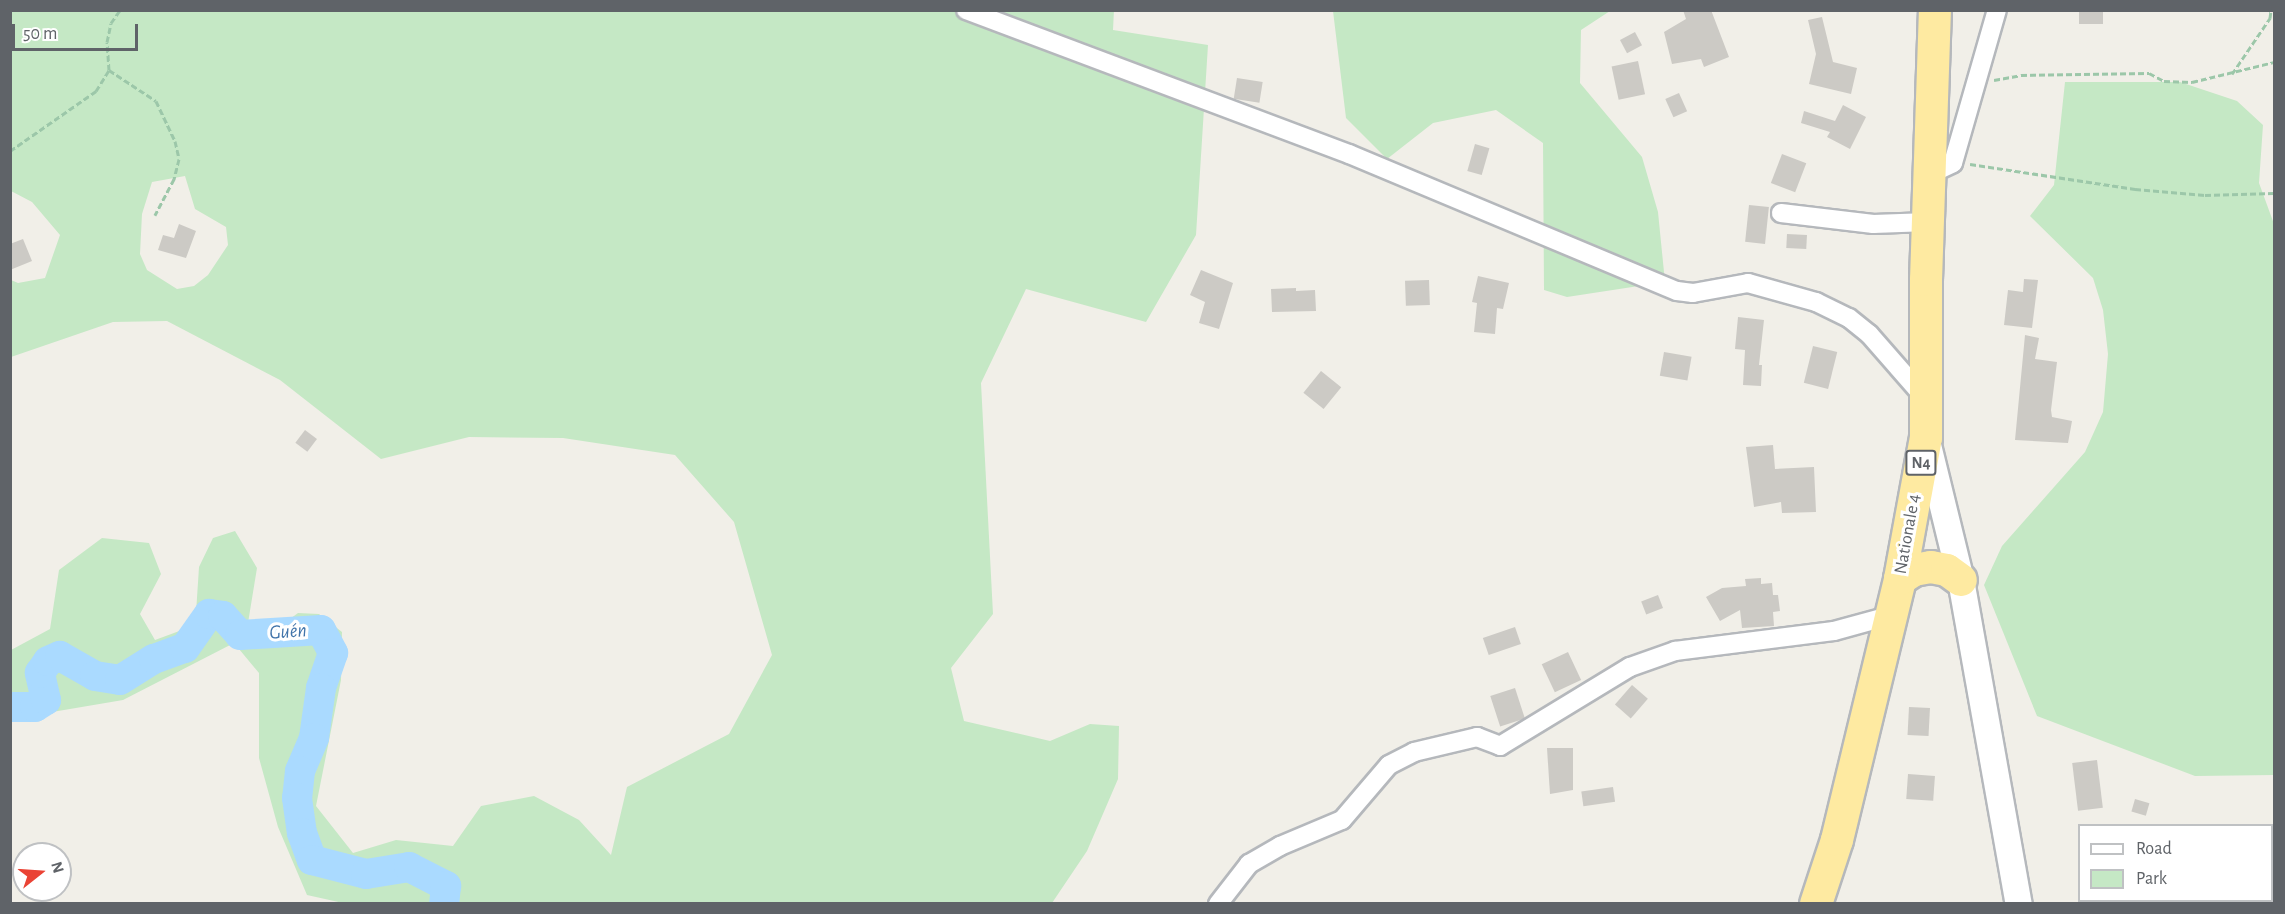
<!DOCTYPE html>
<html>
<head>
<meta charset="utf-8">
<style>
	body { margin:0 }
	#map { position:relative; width:2285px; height:914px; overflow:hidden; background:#f1efe8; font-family:"Alegreya Sans",sans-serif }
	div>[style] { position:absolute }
	.green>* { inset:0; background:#c5e8c5 }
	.river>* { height:30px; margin:-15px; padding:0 15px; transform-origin:15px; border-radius:15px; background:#aadaff }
	.building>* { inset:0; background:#cccac5; transform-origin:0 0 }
	.path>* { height:3px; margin-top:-1.5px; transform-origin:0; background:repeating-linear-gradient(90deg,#9cc7a9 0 6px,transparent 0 9px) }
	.roads { filter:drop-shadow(2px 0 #b5b8bc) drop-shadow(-2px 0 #b5b8bc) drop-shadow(0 2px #b5b8bc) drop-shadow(0 -2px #b5b8bc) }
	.minor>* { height:18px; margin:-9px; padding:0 9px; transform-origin:9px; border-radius:9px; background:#fff }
	.secondary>* { height:26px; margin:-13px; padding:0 13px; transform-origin:13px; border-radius:13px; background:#fff }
	.trunk>* { height:32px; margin:-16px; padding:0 16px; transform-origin:16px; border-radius:16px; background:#feeaa1 }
	span { translate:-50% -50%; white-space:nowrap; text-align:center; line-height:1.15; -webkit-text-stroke:6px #fff; paint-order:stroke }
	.shield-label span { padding:2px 4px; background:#fff; border:2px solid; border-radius:4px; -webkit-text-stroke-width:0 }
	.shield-label { font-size:16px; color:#5f6368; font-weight:700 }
	.street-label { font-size:18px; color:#5f6368 }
	.water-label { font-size:20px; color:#4174aa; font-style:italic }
	.frame { position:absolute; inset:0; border:12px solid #5f6368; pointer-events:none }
	.legend { position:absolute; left:2078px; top:824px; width:195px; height:78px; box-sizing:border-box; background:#fff; border:2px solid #bfc1c3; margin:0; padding:8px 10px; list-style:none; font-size:18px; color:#5f6368 }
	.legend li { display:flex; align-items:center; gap:12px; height:30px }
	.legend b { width:30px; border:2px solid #bfc1c3 }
	.north { position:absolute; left:12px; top:842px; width:60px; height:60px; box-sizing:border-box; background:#fff; border:2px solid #bfc1c3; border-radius:50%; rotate:73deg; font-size:16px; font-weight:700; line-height:24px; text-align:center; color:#5f6368 }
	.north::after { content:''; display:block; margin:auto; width:21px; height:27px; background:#ea4335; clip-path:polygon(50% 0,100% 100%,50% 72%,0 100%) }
	.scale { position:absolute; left:12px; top:24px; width:126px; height:27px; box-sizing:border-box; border:3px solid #5f6368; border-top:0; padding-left:8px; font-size:18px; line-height:21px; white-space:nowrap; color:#5f6368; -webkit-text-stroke:4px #fff; paint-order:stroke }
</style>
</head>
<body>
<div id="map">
	<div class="green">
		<div style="clip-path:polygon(evenodd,1114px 10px,1113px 30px,1208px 45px,1196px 235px,1146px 322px,1026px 289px,981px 383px,993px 614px,951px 668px,964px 721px,1050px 741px,1090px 724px,1119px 726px,1118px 779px,1087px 851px,1052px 903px,343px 903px,307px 895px,278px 827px,259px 758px,259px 673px,234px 643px,123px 700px,11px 719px,11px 650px,50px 629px,59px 570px,102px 538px,149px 543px,161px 574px,140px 614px,155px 640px,182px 630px,196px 613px,199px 567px,213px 538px,235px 531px,257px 568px,248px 623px,267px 636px,298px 613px,319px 614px,342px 632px,341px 680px,316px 806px,353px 853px,396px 840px,453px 846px,481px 806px,534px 796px,579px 820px,611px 855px,627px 787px,729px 734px,772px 655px,734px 522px,675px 455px,563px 438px,469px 437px,381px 459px,280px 380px,167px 321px,113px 322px,11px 357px,11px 280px,18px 283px,45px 278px,60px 235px,32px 202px,11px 191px,11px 11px,1114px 10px,185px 176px,195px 209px,226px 227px,228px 245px,208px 275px,194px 286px,177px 289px,147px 270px,140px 254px,142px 214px,152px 182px,185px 176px)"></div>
		<div style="clip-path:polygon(1333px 11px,1610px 11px,1581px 30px,1580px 83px,1642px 157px,1658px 212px,1665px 282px,1567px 297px,1544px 290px,1543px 143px,1496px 110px,1433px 123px,1387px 159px,1346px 118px)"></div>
		<div style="clip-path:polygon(2065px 82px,2180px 82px,2237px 101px,2263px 125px,2259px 183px,2274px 224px,2274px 775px,2195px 776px,2037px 716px,1984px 585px,2002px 546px,2085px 452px,2103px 412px,2108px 354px,2103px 310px,2093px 278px,2030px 216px,2054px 185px)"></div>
	</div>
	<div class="river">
		<div style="left:10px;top:707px;width:25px"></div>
		<div style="left:35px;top:707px;width:13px;rotate:-32deg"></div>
		<div style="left:46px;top:700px;width:28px;rotate:-103deg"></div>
		<div style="left:40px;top:673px;width:14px;rotate:-56deg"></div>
		<div style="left:48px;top:661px;width:13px;rotate:-23deg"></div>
		<div style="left:60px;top:656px;width:40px;rotate:29.7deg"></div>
		<div style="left:95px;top:676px;width:25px;rotate:9deg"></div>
		<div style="left:120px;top:680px;width:40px;rotate:-32deg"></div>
		<div style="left:154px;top:659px;width:33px;rotate:-20deg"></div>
		<div style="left:185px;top:648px;width:42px;rotate:-54.8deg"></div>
		<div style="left:209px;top:614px;width:14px;rotate:8deg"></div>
		<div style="left:223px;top:616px;width:25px;rotate:48deg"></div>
		<div style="left:240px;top:635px;width:81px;rotate:-3.5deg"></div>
		<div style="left:321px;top:630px;width:26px;rotate:62deg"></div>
		<div style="left:333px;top:653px;width:37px;rotate:109deg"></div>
		<div style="left:321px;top:688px;width:50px;rotate:98deg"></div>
		<div style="left:314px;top:738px;width:36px;rotate:113deg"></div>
		<div style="left:300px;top:771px;width:27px;rotate:96deg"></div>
		<div style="left:297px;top:798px;width:35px;rotate:82deg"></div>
		<div style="left:302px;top:833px;width:29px;rotate:70deg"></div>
		<div style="left:312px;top:860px;width:56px;rotate:14.5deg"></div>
		<div style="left:366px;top:874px;width:44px;rotate:-9.2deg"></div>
		<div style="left:409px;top:867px;width:42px;rotate:27.2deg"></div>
		<div style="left:446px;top:886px;width:18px;rotate:96deg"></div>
	</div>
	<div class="building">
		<div style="clip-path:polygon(1683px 10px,1711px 10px,1729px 57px,1704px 67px,1701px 59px,1672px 64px,1664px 32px,1686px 19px)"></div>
		<div style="left:2079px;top:10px;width:24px;height:14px"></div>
		<div style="clip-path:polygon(1822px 17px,1833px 62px,1857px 68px,1851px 94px,1809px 84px,1816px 54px,1808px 20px)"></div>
		<div style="left:1635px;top:32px;width:15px;height:17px;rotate:62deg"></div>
		<div style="left:1638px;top:61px;width:34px;height:27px;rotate:78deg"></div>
		<div style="left:1237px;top:78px;width:26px;height:21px;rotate:9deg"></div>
		<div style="left:1679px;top:93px;width:20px;height:15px;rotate:66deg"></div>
		<div style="clip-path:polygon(1843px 105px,1866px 117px,1850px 149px,1827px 137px,1830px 132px,1801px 123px,1804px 111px,1835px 121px)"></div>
		<div style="left:1475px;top:144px;width:15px;height:28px;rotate:16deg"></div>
		<div style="left:1782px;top:154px;width:26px;height:31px;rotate:21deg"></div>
		<div style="left:1749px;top:205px;width:20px;height:37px;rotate:6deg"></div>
		<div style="clip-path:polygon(179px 224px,196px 231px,186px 258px,158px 250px,163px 235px,174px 238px)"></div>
		<div style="left:1787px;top:234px;width:20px;height:14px;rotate:3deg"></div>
		<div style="clip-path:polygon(23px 239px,32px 261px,10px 270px,10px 244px)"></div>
		<div style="clip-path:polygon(1201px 270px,1233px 283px,1219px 329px,1199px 323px,1205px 302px,1190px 295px)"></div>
		<div style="clip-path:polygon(1478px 276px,1509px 283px,1503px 309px,1497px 308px,1495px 334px,1474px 332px,1477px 303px,1472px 302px)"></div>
		<div style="clip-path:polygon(2024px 279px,2038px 280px,2032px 328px,2004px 325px,2008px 290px,2023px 292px)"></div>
		<div style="left:1429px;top:280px;width:25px;height:24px;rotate:88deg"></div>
		<div style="clip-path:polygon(1296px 288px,1296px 291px,1315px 290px,1316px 311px,1272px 312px,1271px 289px)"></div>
		<div style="clip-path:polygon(1738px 317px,1764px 320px,1759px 365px,1762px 365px,1761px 386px,1743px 385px,1745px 350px,1735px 349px)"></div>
		<div style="clip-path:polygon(2025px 335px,2039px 338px,2035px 359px,2057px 362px,2051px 410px,2052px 417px,2072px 421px,2068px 443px,2015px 440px)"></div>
		<div style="left:1813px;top:346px;width:25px;height:38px;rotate:14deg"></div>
		<div style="left:1664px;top:352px;width:28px;height:24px;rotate:10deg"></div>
		<div style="left:1321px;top:371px;width:26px;height:28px;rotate:39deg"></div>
		<div style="left:305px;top:430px;width:15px;height:16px;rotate:37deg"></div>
		<div style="clip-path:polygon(1773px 445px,1775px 469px,1814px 467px,1816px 512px,1782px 513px,1781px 502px,1754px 507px,1746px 447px)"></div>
		<div style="clip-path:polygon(1761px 578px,1761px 584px,1772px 583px,1773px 595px,1778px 595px,1780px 611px,1773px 612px,1774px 626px,1742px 628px,1740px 610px,1720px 621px,1706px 597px,1722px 588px,1746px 586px,1745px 579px)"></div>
		<div style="left:1658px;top:595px;width:14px;height:18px;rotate:69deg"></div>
		<div style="left:1515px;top:627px;width:18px;height:34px;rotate:71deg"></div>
		<div style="left:1568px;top:652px;width:31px;height:29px;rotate:65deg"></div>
		<div style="left:1632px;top:685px;width:21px;height:26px;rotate:41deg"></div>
		<div style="left:1515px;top:688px;width:32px;height:26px;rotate:72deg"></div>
		<div style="left:1909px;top:707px;width:21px;height:28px;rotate:3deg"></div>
		<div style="clip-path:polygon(1547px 748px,1573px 748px,1573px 790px,1550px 794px)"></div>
		<div style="left:2097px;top:760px;width:48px;height:25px;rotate:83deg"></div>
		<div style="left:1908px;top:774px;width:27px;height:25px;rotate:4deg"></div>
		<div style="left:1613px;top:787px;width:15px;height:32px;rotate:82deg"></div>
		<div style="left:2135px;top:799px;width:15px;height:13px;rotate:16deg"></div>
	</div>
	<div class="path">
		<div style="left:109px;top:70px;width:56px;rotate:33.4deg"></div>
		<div style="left:156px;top:101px;width:44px;rotate:64.6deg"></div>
		<div style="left:175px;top:141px;width:18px;rotate:77deg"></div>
		<div style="left:179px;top:159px;width:21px;rotate:104deg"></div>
		<div style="left:174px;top:179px;width:41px;rotate:117.8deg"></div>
		<div style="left:2232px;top:74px;width:68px;rotate:-55.8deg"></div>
		<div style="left:2270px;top:18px;width:8px;rotate:-83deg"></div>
		<div style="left:1994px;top:80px;width:27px;rotate:-10deg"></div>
		<div style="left:2021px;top:75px;width:128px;rotate:-0.9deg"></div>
		<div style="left:2149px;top:73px;width:17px;rotate:28deg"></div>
		<div style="left:2164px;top:81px;width:28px;rotate:2deg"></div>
		<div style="left:2192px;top:82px;width:84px;rotate:-13.7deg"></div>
		<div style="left:10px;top:151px;width:105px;rotate:-34.9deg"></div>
		<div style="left:96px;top:91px;width:25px;rotate:-58deg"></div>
		<div style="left:109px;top:70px;width:28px;rotate:-94deg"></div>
		<div style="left:107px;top:42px;width:19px;rotate:-78deg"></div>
		<div style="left:111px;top:23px;width:16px;rotate:-55deg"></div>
		<div style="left:1970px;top:164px;width:167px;rotate:8.6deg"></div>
		<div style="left:2135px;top:189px;width:70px;rotate:4.9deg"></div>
		<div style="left:2205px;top:195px;width:69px;rotate:-1.7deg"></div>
	</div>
	<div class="roads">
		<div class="minor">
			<div style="left:966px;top:10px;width:409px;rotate:20.6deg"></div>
			<div style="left:1349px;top:154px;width:355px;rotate:22.7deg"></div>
			<div style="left:1677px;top:291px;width:16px;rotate:7deg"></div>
			<div style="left:1693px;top:293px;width:56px;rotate:-10.3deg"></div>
			<div style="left:1748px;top:283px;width:71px;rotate:15.6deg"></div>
			<div style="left:1816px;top:302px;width:37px;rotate:26deg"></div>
			<div style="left:1849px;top:318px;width:26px;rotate:39deg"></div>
			<div style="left:1869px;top:334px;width:85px;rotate:48.8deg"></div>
			<div style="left:1932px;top:173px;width:23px;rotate:-25deg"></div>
			<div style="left:1953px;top:163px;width:159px;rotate:-74deg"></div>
			<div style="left:1781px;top:213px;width:93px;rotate:6.8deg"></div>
			<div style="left:1873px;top:224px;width:56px;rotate:-2deg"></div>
			<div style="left:1218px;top:904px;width:51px;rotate:-52.2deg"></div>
			<div style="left:1249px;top:864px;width:36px;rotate:-30deg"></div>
			<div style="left:1280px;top:846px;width:67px;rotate:-22.8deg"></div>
			<div style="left:1342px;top:820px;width:72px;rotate:-49.5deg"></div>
			<div style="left:1389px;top:765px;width:28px;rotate:-27deg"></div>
			<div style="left:1414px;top:752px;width:65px;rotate:-13.4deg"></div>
			<div style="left:1477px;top:737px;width:25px;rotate:21deg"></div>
			<div style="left:1500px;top:746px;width:152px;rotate:-31.3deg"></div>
			<div style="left:1630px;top:667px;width:48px;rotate:-19.6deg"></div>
			<div style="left:1675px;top:651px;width:160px;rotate:-7.2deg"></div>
			<div style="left:1834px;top:631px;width:60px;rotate:-15.4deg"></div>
			<div style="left:2096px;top:904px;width:11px;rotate:-22deg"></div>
		</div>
		<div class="secondary">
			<div style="left:1927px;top:441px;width:143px;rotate:76.3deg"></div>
			<div style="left:1961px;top:580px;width:329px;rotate:79.9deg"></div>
		</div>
		<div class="trunk">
			<div style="left:1900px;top:579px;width:17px;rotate:-33deg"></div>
			<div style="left:1914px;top:570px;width:17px;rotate:-10deg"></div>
			<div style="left:1931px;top:567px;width:16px;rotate:11deg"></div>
			<div style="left:1947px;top:570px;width:17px;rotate:36deg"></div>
			<div style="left:1816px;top:904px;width:67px;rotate:-71.8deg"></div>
			<div style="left:1837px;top:840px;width:268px;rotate:-76.4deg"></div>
			<div style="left:1900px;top:579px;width:143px;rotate:-79.6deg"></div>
			<div style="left:1926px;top:438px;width:158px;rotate:-90deg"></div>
			<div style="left:1926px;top:280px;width:270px;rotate:-88.1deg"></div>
		</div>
	</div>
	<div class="shield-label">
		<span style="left:1921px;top:463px">N4</span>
	</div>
	<div class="street-label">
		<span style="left:1908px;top:534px;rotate:-80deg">Nationale 4</span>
	</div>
	<div class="water-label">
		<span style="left:288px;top:632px;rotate:-4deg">Guén</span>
	</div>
	<div class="frame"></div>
	<ul class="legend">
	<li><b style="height:8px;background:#fff"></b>Road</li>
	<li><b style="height:16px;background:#c5e8c5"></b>Park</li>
	</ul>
	<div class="north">N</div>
	<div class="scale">50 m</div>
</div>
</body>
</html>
